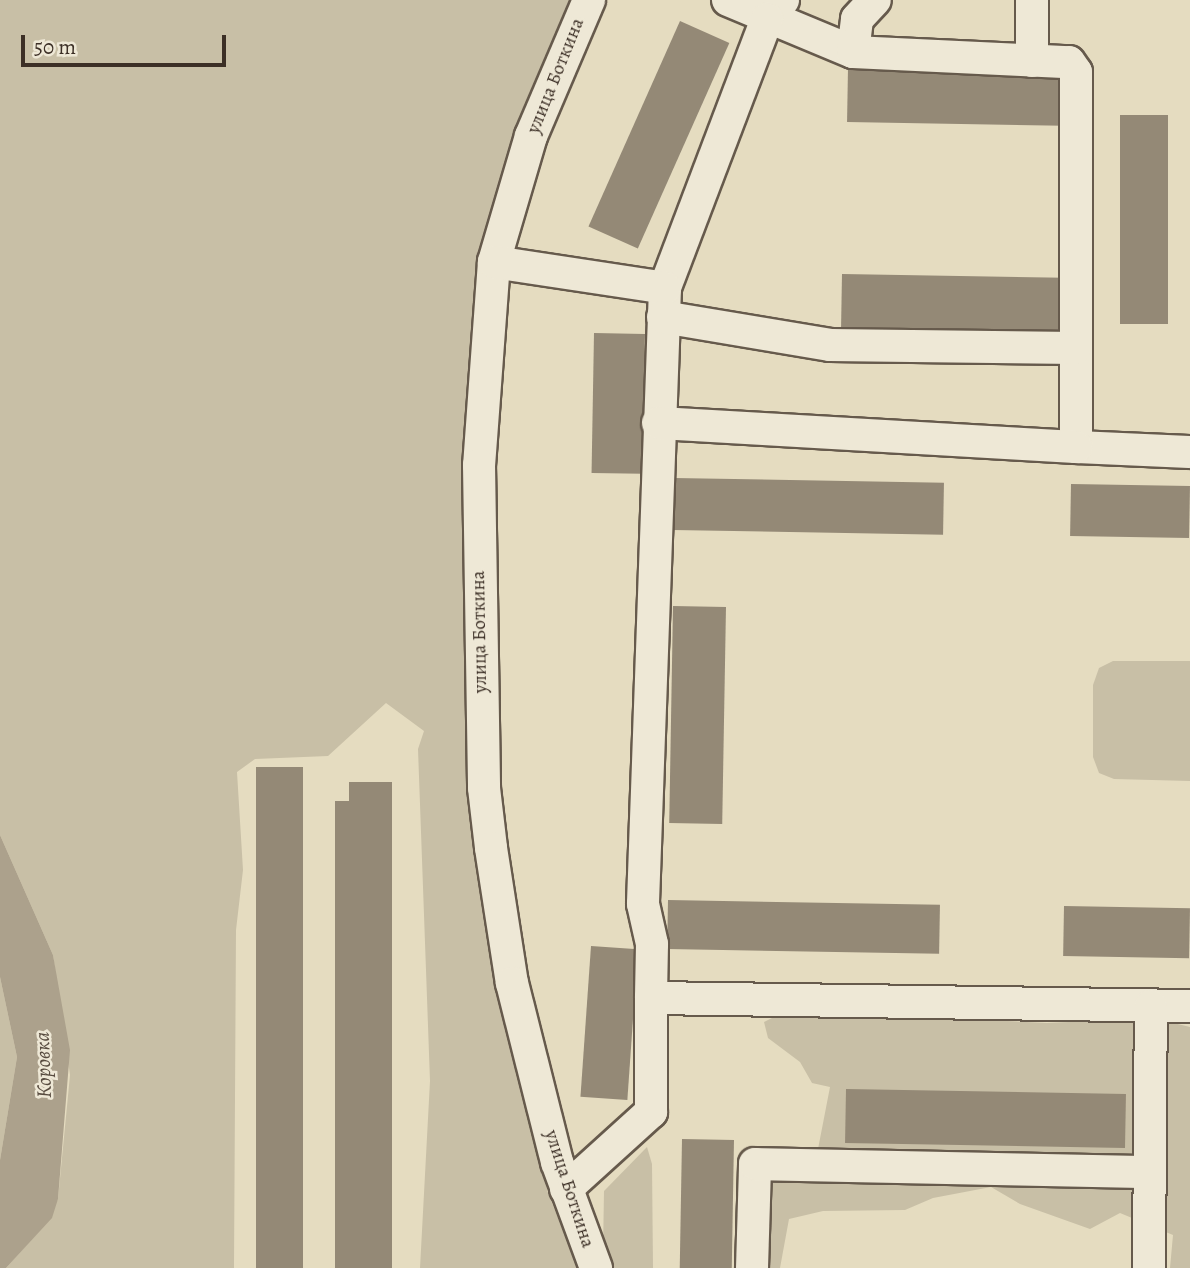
<!DOCTYPE html>
<html>
<head>
<meta charset="utf-8">
<style>
	body { margin:0 }
	#map { position:relative; width:1190px; height:1268px; overflow:hidden; background:#e5dcc0; font-family:Alegreya,serif }
	div>[style] { position:absolute }
	.green>* { inset:0; background:#c8bfa6 }
	.water>* { inset:0; background:#aca18c }
	.building>* { inset:0; background:#948976; transform-origin:0 0 }
	.roads { filter:drop-shadow(2px 0 #665a4c) drop-shadow(-2px 0 #665a4c) drop-shadow(0 2px #665a4c) drop-shadow(0 -2px #665a4c) }
	.minor>* { height:32px; margin:-16px; padding:0 16px; transform-origin:16px; border-radius:16px; background:#eee8d6 }
	span { translate:-50% -50%; white-space:nowrap; text-align:center; line-height:1.15; -webkit-text-stroke:5px #eee8d6; paint-order:stroke }
	.street-label { font-size:19px; color:#3c2f26 }
	.water-label { font-size:21px; color:#584c40; font-style:italic }
	.scale { position:absolute; left:21px; top:35px; width:205px; height:32px; box-sizing:border-box; border:4px solid #3c2f26; border-top:0; padding-left:9px; font-size:21px; line-height:24px; white-space:nowrap; color:#3c2f26; -webkit-text-stroke:5px #eee8d6; paint-order:stroke }
</style>
</head>
<body>
<div id="map">
	<div class="green">
		<div style="clip-path:polygon(0 0,574px 0,519px 133px,482px 261px,499px 986px,548px 1193px,578px 1268px,420px 1268px,430px 1081px,418px 749px,424px 731px,386px 703px,328px 756px,255px 759px,237px 772px,243px 870px,236px 930px,234px 1268px,6px 1268px,42px 1228px,58px 1199px,70px 1075px,53px 955px,0 835px)"></div>
		<div style="clip-path:polygon(1113px 661px,1190px 661px,1190px 781px,1114px 779px,1099px 773px,1093px 757px,1093px 685px,1099px 668px)"></div>
		<div style="clip-path:polygon(0 977px,17px 1057px,0 1160px)"></div>
		<div style="clip-path:polygon(924px 1012px,946px 1018px,1047px 1023px,1153px 1018px,1190px 1027px,1190px 1268px,1170px 1268px,1173px 1235px,1120px 1213px,1090px 1229px,1020px 1204px,991px 1187px,933px 1198px,905px 1210px,823px 1211px,789px 1219px,780px 1268px,739px 1268px,777px 1155px,818px 1149px,830px 1087px,812px 1083px,800px 1062px,768px 1038px,764px 1022px,780px 1014px)"></div>
		<div style="clip-path:polygon(647px 1147px,652px 1164px,653px 1268px,609px 1268px,603px 1250px,604px 1191px)"></div>
	</div>
	<div class="water">
		<div style="clip-path:polygon(0 835px,53px 955px,70px 1050px,58px 1199px,52px 1218px,6px 1268px,0 1268px,0 1160px,17px 1057px,0 977px)"></div>
	</div>
	<div class="building">
		<div style="left:680px;top:21px;width:54px;height:225px;rotate:24deg"></div>
		<div style="left:848px;top:68px;width:216px;height:54px;rotate:1deg"></div>
		<div style="left:1120px;top:115px;width:48px;height:209px"></div>
		<div style="left:842px;top:274px;width:222px;height:53px;rotate:1deg"></div>
		<div style="left:594px;top:333px;width:51px;height:140px;rotate:1deg"></div>
		<div style="left:674px;top:478px;width:270px;height:52px;rotate:1deg"></div>
		<div style="left:1071px;top:484px;width:119px;height:52px;rotate:1deg"></div>
		<div style="left:673px;top:606px;width:53px;height:217px;rotate:1deg"></div>
		<div style="left:256px;top:767px;width:47px;height:501px"></div>
		<div style="clip-path:polygon(349px 782px,392px 782px,392px 1268px,335px 1268px,335px 801px,349px 801px)"></div>
		<div style="left:668px;top:900px;width:272px;height:49px;rotate:1deg"></div>
		<div style="left:1064px;top:906px;width:126px;height:50px;rotate:1deg"></div>
		<div style="left:591px;top:946px;width:47px;height:151px;rotate:4deg"></div>
		<div style="left:846px;top:1089px;width:280px;height:54px;rotate:1deg"></div>
		<div style="left:682px;top:1139px;width:52px;height:129px;rotate:1deg"></div>
	</div>
	<div class="roads">
		<div class="minor">
			<div style="left:589px;top:0;width:148px;rotate:113.1deg"></div>
			<div style="left:531px;top:136px;width:131px;rotate:106.4deg"></div>
			<div style="left:494px;top:262px;width:204px;rotate:94.2deg"></div>
			<div style="left:479px;top:465px;width:323px;rotate:89.1deg"></div>
			<div style="left:484px;top:788px;width:60px;rotate:83.3deg"></div>
			<div style="left:491px;top:848px;width:137px;rotate:81.2deg"></div>
			<div style="left:512px;top:983px;width:185px;rotate:75.9deg"></div>
			<div style="left:557px;top:1162px;width:113px;rotate:69.8deg"></div>
			<div style="left:728px;top:0;width:135px;rotate:22.6deg"></div>
			<div style="left:853px;top:52px;width:216px;rotate:2.7deg"></div>
			<div style="left:1069px;top:62px;width:12px;rotate:55deg"></div>
			<div style="left:1076px;top:72px;width:375px;rotate:90deg"></div>
			<div style="left:1076px;top:447px;width:114px;rotate:2.5deg"></div>
			<div style="left:783px;top:0;width:25px;rotate:130deg"></div>
			<div style="left:767px;top:19px;width:288px;rotate:110.8deg"></div>
			<div style="left:665px;top:288px;width:616px;rotate:92.05deg"></div>
			<div style="left:643px;top:904px;width:41px;rotate:77.3deg"></div>
			<div style="left:652px;top:944px;width:54px;rotate:91.1deg"></div>
			<div style="left:651px;top:998px;width:539px;rotate:0.85deg"></div>
			<div style="left:853px;top:52px;width:33px;rotate:-83deg"></div>
			<div style="left:857px;top:19px;width:26px;rotate:-47deg"></div>
			<div style="left:1032px;top:61px;width:61px;rotate:-90deg"></div>
			<div style="left:494px;top:262px;width:173px;rotate:8.6deg"></div>
			<div style="left:663px;top:317px;width:169px;rotate:9.5deg"></div>
			<div style="left:830px;top:345px;width:245px;rotate:0.7deg"></div>
			<div style="left:658px;top:423px;width:419px;rotate:3.3deg"></div>
			<div style="left:566px;top:1189px;width:115px;rotate:-42.2deg"></div>
			<div style="left:651px;top:1112px;width:114px;rotate:-90deg"></div>
			<div style="left:752px;top:1268px;width:104px;rotate:-88.3deg"></div>
			<div style="left:755px;top:1164px;width:395px;rotate:1.2deg"></div>
			<div style="left:1149px;top:1268px;width:262px;rotate:-89.6deg"></div>
		</div>
	</div>
	<div class="street-label">
		<span style="left:556px;top:76px;rotate:-68deg">улица Боткина</span>
		<span style="left:480px;top:632px;rotate:-91deg">улица Боткина</span>
		<span style="left:569px;top:1189px;rotate:72deg">улица Боткина</span>
	</div>
	<div class="water-label">
		<span style="left:43px;top:1065px;rotate:-92deg">Коровка</span>
	</div>
	<div class="scale">50 m</div>
</div>
</body>
</html>
